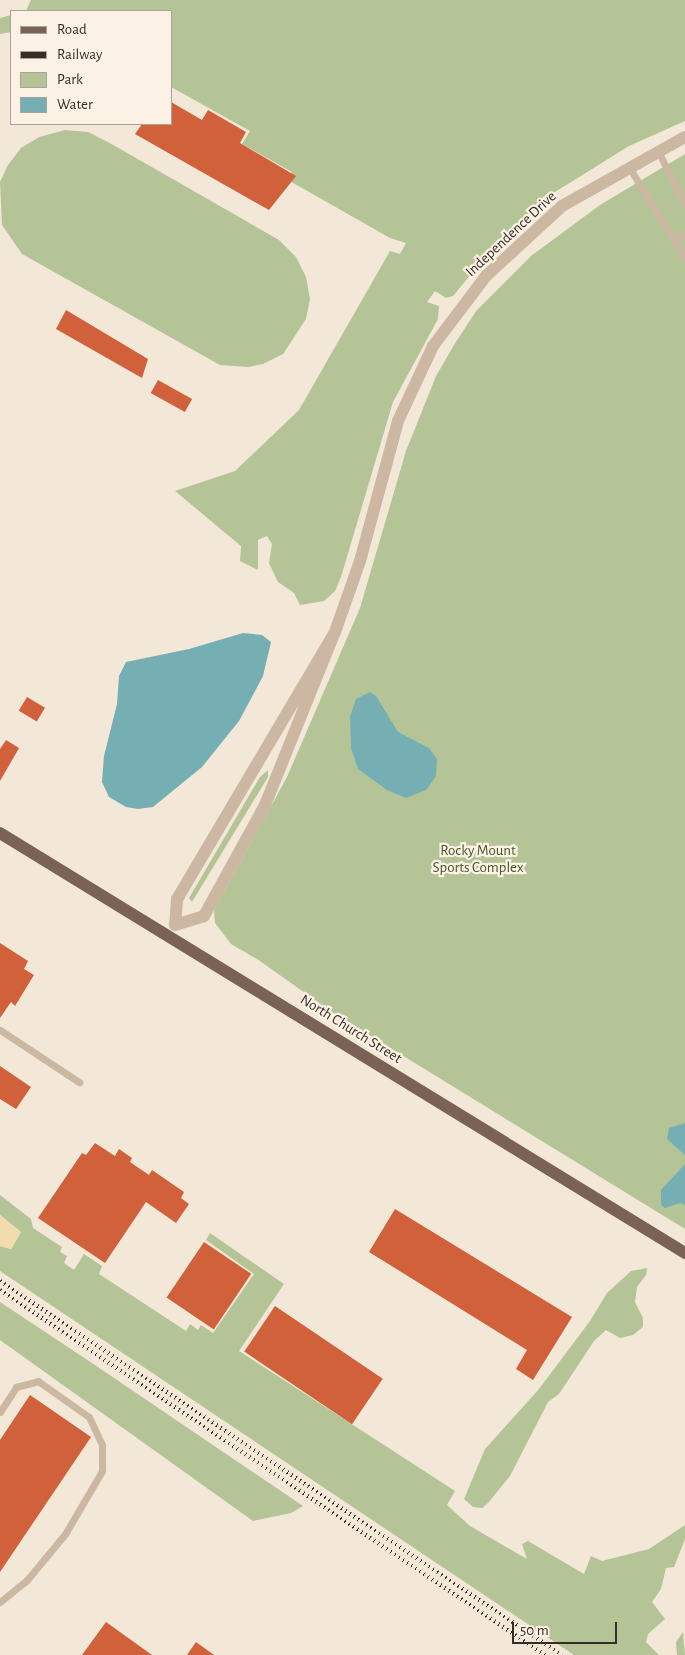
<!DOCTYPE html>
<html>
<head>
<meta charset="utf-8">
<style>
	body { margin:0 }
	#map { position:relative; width:685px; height:1655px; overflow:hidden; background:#f3e7d8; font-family:"Alegreya Sans",sans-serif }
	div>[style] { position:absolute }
	.green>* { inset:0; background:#b4c497 }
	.sand>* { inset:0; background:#f2dbac }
	.water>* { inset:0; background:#75afb3 }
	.building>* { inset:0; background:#d0613a; transform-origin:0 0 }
	.service>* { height:7px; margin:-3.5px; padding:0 3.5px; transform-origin:3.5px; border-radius:3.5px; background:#ccb7a3 }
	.tertiary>* { height:12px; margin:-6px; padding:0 6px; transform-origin:6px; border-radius:6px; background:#ccb7a3 }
	.primary>* { height:12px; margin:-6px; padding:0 6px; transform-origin:6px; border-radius:6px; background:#7a6356 }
	.rail>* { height:4px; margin-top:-2px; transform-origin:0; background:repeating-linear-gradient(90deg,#372c26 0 1px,transparent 0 5px) }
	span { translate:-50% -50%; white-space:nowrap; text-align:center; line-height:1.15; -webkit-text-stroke:4.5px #fbf1e5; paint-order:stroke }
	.street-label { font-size:15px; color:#372c26 }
	.park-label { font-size:15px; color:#455728 }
	.legend { position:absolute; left:10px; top:10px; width:162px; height:115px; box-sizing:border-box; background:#fbf1e5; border:1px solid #ada299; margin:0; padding:6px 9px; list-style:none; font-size:15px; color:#372c26 }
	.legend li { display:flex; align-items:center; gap:10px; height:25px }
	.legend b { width:25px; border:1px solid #ada299 }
	.scale { position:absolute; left:512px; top:1622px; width:105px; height:22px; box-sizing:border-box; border:2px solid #372c26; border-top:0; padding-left:6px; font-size:15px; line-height:18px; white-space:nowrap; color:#372c26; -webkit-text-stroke:4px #fbf1e5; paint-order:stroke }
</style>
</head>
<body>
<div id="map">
	<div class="green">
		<div style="clip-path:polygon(31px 0,685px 0,685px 121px,629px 146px,555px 192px,491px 250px,453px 296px,446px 298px,435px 291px,427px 302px,439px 306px,438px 319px,393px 402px,341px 577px,335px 591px,324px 601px,300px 605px,294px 593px,278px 582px,269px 563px,272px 544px,267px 536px,258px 540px,258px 570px,240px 561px,241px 546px,175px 491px,235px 471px,299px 410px,390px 251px,400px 254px,406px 243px,390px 238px,288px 180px,292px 172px,242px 144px,250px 131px,171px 87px,171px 11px,26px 11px)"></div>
		<div style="clip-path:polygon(11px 15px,11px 32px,0 34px,0 18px)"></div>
		<div style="clip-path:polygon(65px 130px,88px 132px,108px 142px,279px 240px,296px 257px,306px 277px,310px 299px,306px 319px,283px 354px,263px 364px,248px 367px,220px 365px,22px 254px,2px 225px,0 182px,8px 165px,21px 148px,39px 137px)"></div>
		<div style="clip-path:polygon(685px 154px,685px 1229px,332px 1012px,257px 959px,231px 944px,215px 923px,214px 910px,287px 777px,360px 608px,406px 451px,436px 376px,454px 345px,476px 311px,531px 256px,600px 205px)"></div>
		<div style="clip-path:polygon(268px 770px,268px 777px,192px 902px,189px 898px,260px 777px)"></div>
		<div style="clip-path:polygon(0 1195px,31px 1219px,33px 1228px,62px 1247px,60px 1252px,67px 1256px,64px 1263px,74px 1270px,84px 1254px,102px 1266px,99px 1274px,186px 1331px,190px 1324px,198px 1330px,201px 1325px,213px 1333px,254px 1274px,206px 1240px,210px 1233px,284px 1284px,239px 1351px,455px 1491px,447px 1505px,470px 1526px,527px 1559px,522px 1544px,528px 1541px,584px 1574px,591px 1556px,602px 1561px,649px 1549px,685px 1525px,685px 1539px,674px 1567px,666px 1568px,661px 1589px,652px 1602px,665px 1619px,648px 1634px,646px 1642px,659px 1655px,574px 1655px,0 1271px,0 1246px,11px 1249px,21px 1232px,0 1215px)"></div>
		<div style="clip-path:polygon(647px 1268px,646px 1275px,637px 1287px,635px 1302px,643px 1318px,643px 1327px,633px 1335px,620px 1338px,606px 1330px,594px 1341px,559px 1394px,548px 1402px,510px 1476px,488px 1503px,482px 1508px,473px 1507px,464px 1499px,485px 1449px,539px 1389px,590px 1321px,607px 1293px,631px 1271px)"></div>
		<div style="clip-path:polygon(0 1302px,92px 1363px,303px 1506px,291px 1513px,253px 1521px,0 1340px)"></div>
		<div style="clip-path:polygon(683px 1632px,685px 1655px,677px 1655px,676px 1642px)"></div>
	</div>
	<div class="sand">
		<div style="clip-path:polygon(0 1215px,21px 1232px,11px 1249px,0 1246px)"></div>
	</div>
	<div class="water">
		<div style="clip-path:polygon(243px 633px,262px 635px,271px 642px,263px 676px,239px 721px,202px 767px,153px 807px,138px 809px,126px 807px,109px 797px,102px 782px,104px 756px,117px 704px,119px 676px,126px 662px,189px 649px)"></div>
		<div style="clip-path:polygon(370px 692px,376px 696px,398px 732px,429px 748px,437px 759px,436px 776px,426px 790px,406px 798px,387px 790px,358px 769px,351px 748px,350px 717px,356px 699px)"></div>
		<div style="clip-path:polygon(685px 1123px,685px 1155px,667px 1139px,669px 1128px)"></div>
		<div style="clip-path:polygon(685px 1164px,685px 1205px,680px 1203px,665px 1208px,661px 1205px,661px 1190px)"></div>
	</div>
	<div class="building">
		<div style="clip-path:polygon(171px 102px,202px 120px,208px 110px,246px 132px,240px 143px,296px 176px,269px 210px,135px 134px,142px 124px,171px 124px)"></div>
		<div style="clip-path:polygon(66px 310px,148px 359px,142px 378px,56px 329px)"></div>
		<div style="left:158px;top:380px;width:39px;height:15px;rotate:29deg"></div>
		<div style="left:27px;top:697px;width:21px;height:16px;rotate:31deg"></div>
		<div style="clip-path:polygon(6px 740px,19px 748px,0 781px,0 749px)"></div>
		<div style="clip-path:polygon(0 943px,28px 961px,24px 969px,34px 975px,15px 1006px,11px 1002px,0 1018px)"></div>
		<div style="clip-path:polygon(0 1066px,31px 1087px,16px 1109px,0 1099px)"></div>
		<div style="clip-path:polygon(95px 1143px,115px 1156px,119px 1149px,132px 1158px,130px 1162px,149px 1175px,152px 1170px,184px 1192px,181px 1198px,189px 1204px,176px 1223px,146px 1202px,105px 1263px,38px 1218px,82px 1153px,86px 1155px)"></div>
		<div style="clip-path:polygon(395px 1209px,572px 1317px,533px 1380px,516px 1369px,527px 1350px,369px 1252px)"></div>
		<div style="left:204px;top:1242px;width:57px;height:67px;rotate:34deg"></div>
		<div style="left:275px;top:1306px;width:130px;height:55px;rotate:34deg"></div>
		<div style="clip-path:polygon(30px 1395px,91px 1437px,0 1572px,0 1440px)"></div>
		<div style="clip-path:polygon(106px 1622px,152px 1655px,82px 1655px)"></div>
		<div style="clip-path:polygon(196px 1642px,214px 1655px,187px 1655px)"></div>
	</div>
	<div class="service">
		<div style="left:658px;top:151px;width:60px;rotate:63.4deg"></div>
		<div style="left:629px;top:167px;width:107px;rotate:58.4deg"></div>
		<div style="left:674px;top:240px;width:13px;rotate:-29deg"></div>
		<div style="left:0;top:1030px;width:95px;rotate:33.4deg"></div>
		<div style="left:0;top:1412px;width:30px;rotate:-57deg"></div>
		<div style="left:16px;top:1387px;width:23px;rotate:-15deg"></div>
		<div style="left:38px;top:1381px;width:62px;rotate:35.2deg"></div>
		<div style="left:89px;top:1417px;width:31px;rotate:65deg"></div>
		<div style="left:102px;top:1445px;width:26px;rotate:90deg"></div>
		<div style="left:102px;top:1471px;width:73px;rotate:120.4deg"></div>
		<div style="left:65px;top:1534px;width:60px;rotate:129.6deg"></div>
		<div style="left:27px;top:1580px;width:35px;rotate:141deg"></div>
	</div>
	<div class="tertiary">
		<div style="left:335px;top:632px;width:310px;rotate:120.6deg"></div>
		<div style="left:177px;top:899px;width:26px;rotate:94deg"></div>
		<div style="left:175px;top:925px;width:30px;rotate:-17deg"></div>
		<div style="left:204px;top:916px;width:127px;rotate:-61.2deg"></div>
		<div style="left:265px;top:805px;width:187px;rotate:-68deg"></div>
		<div style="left:335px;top:632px;width:75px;rotate:-70.6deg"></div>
		<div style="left:360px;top:561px;width:145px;rotate:-74.8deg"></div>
		<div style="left:398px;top:421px;width:83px;rotate:-65deg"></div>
		<div style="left:433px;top:346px;width:88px;rotate:-52.9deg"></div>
		<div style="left:486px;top:276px;width:103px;rotate:-42.6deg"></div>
		<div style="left:562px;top:206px;width:141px;rotate:-29.3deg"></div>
	</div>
	<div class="primary">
		<div style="left:0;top:833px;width:804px;rotate:31.51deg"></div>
	</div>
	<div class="rail">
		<div style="left:0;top:1281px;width:675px;rotate:33.64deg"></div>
		<div style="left:0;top:1290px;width:656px;rotate:33.81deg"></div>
	</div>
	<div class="street-label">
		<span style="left:511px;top:234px;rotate:-43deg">Independence Drive</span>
		<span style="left:351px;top:1029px;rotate:32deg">North Church Street</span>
	</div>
	<div class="park-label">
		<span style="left:478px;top:859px">Rocky Mount<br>Sports Complex</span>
	</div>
	<ul class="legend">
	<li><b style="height:6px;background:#7a6356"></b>Road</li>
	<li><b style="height:6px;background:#372c26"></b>Railway</li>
	<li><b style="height:14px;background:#b4c497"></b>Park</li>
	<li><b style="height:14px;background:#75afb3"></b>Water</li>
	</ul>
	<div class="scale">50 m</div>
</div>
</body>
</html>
